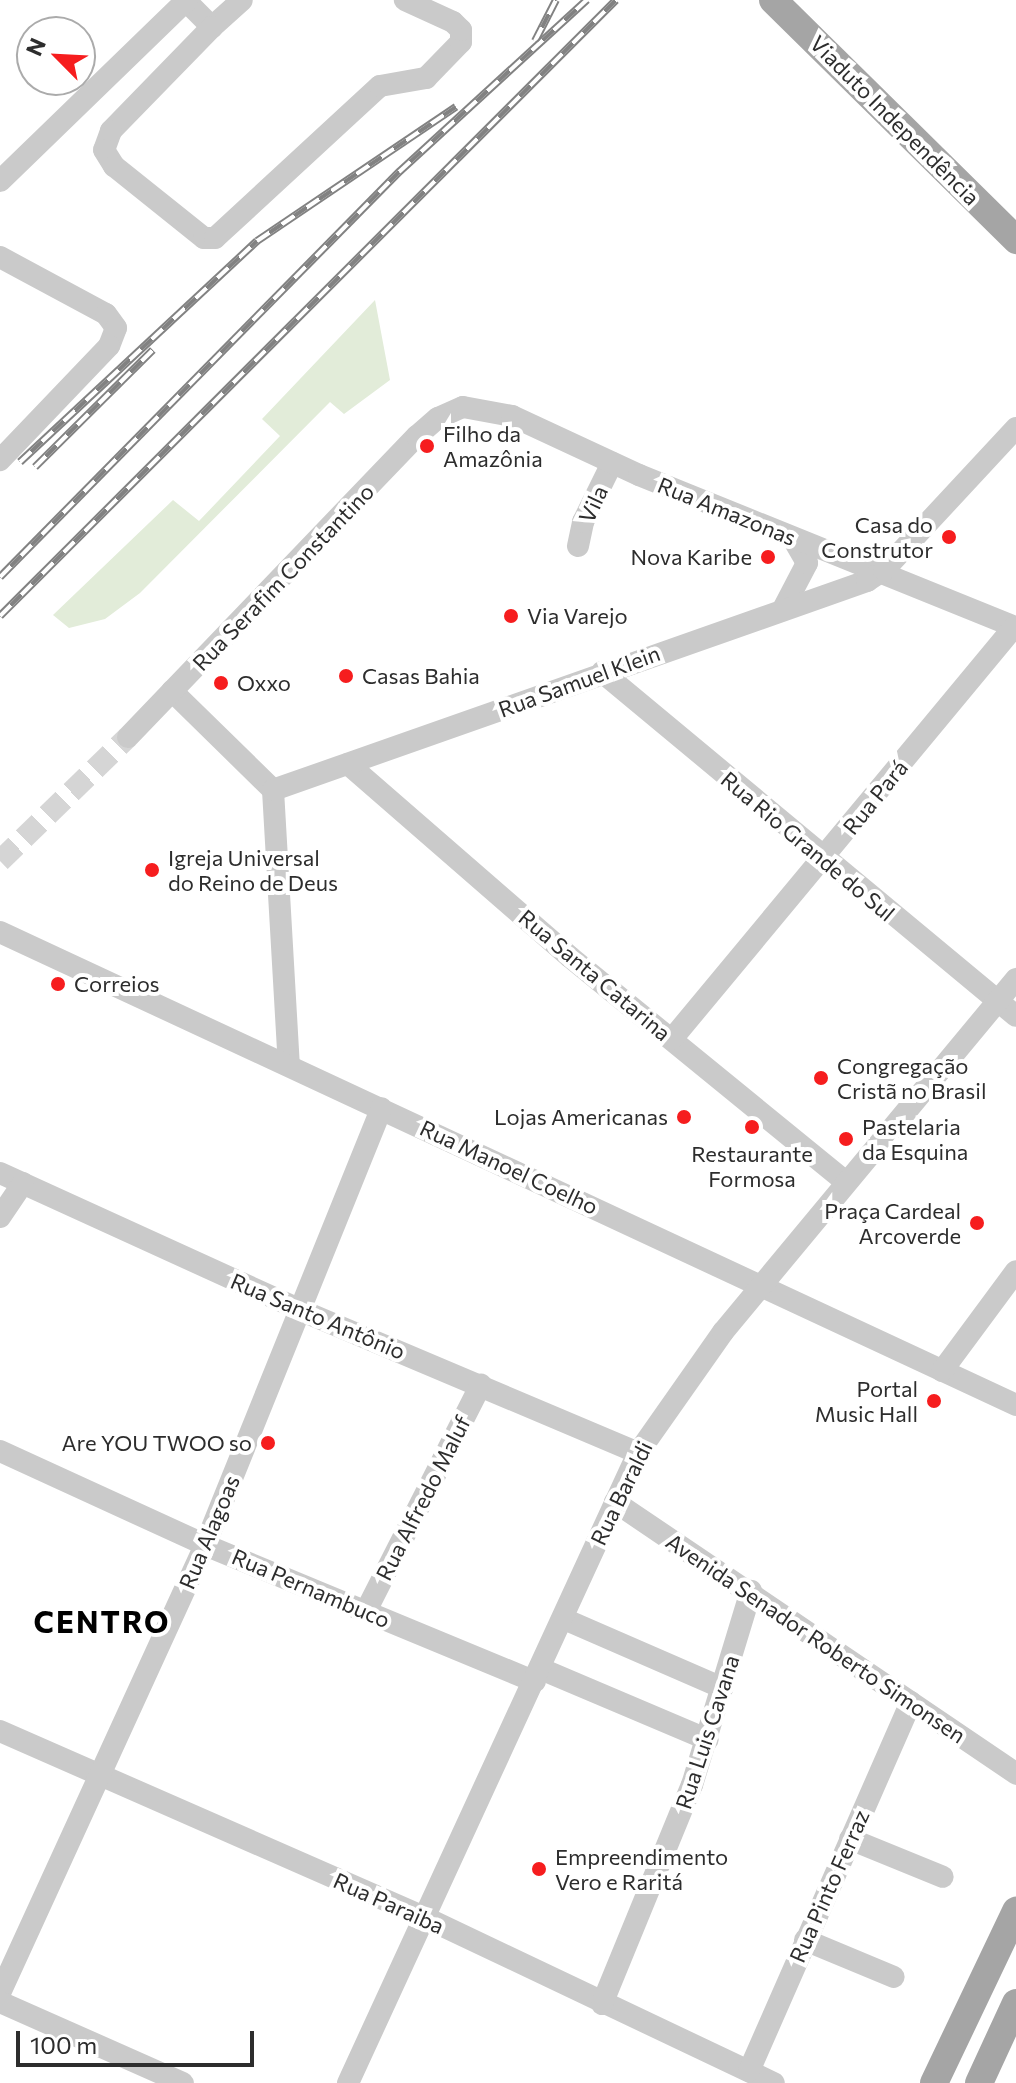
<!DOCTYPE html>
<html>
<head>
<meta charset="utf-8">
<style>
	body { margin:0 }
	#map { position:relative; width:1016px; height:2083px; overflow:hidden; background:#fff; font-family:Commissioner,sans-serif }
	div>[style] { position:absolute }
	.green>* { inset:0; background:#e2ecd9 }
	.minor-tunnel>* { height:22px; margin-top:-11px; transform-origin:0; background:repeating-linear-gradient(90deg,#d5d5d5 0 22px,transparent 0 33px) }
	.minor>* { height:22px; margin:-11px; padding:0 11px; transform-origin:11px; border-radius:11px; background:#cacaca }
	.major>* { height:28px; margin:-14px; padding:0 14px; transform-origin:14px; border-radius:14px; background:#a5a5a5 }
	.rail>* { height:8px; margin-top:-4px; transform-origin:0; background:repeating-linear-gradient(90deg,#fff 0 15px,#828282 0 30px); box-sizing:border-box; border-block:2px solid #828282 }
	.dots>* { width:22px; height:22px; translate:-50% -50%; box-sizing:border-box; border:4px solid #fff; border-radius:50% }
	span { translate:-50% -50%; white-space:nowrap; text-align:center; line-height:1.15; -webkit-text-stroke:8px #fff; paint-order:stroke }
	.street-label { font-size:22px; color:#2d2d2d }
	.poi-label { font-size:22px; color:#2d2d2d }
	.left { translate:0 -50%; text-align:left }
	.right { translate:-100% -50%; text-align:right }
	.district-label { font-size:30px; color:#000; font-weight:700; letter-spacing:2px }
	.north { position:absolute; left:16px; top:16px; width:80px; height:80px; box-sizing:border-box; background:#fff; border:2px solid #ababab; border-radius:50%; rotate:294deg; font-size:22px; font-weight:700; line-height:32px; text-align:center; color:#2d2d2d }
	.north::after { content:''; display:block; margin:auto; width:28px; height:36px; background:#f61d1e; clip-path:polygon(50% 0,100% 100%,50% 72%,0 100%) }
	.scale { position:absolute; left:16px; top:2031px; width:238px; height:36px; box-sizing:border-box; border:4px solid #2d2d2d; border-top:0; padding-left:10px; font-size:24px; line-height:28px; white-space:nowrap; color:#2d2d2d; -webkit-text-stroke:6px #fff; paint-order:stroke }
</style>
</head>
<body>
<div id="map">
	<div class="green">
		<div style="clip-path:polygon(375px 300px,390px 380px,344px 414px,330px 402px,140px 593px,105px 619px,69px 628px,53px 615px,173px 500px,199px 521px,280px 436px,262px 419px)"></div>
	</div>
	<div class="minor-tunnel">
		<div style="left:0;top:861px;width:178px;rotate:-44.1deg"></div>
	</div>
	<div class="minor">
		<div style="left:186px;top:1px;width:37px;rotate:45deg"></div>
		<div style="left:212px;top:27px;width:40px;rotate:-42deg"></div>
		<div style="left:212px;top:27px;width:145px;rotate:134.2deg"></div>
		<div style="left:111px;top:131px;width:20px;rotate:110deg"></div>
		<div style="left:104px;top:150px;width:19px;rotate:58deg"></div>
		<div style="left:114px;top:166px;width:115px;rotate:38.7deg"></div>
		<div style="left:204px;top:238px;width:11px"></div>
		<div style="left:215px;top:238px;width:224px;rotate:-42.7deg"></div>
		<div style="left:380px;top:86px;width:47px;rotate:-9.9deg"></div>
		<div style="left:426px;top:78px;width:50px;rotate:-45.8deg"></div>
		<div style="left:461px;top:42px;width:12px;rotate:-90deg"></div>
		<div style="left:461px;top:30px;width:11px;rotate:-135deg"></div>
		<div style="left:453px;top:22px;width:53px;rotate:-155.4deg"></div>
		<div style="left:0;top:181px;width:260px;rotate:-44.1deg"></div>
		<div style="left:0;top:257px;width:120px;rotate:28.3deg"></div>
		<div style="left:106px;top:314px;width:17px;rotate:54deg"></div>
		<div style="left:116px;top:328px;width:19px;rotate:111deg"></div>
		<div style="left:109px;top:346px;width:158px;rotate:133.7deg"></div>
		<div style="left:578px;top:546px;width:25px;rotate:-78deg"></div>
		<div style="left:583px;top:522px;width:66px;rotate:-63.8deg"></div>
		<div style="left:783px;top:609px;width:52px;rotate:-62.4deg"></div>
		<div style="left:807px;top:563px;width:28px;rotate:-120deg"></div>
		<div style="left:602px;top:672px;width:538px;rotate:39.72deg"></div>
		<div style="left:172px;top:691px;width:141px;rotate:44.4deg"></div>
		<div style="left:273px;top:790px;width:275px;rotate:86.7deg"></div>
		<div style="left:128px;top:737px;width:417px;rotate:-46.2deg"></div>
		<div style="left:417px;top:436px;width:28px;rotate:-41deg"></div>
		<div style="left:438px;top:418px;width:27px;rotate:-24deg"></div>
		<div style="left:463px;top:407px;width:50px;rotate:10.4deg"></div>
		<div style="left:512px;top:416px;width:140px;rotate:24.9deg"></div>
		<div style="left:639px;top:475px;width:406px;rotate:22deg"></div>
		<div style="left:348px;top:764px;width:294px;rotate:41deg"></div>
		<div style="left:570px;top:957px;width:356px;rotate:39.2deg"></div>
		<div style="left:273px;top:790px;width:630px;rotate:-19.38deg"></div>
		<div style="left:867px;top:581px;width:20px;rotate:-33deg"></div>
		<div style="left:884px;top:570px;width:194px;rotate:-47.1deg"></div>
		<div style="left:0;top:932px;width:1121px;rotate:24.96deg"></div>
		<div style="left:672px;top:1039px;width:535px;rotate:-50.3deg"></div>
		<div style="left:0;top:1173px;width:330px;rotate:24.5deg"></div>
		<div style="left:300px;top:1310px;width:367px;rotate:22.9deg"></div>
		<div style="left:0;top:1217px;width:41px;rotate:-55.9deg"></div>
		<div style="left:942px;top:1371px;width:124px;rotate:-53.5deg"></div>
		<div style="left:0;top:1451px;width:226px;rotate:24.6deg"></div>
		<div style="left:205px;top:1545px;width:357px;rotate:22.5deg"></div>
		<div style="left:615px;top:1502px;width:485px;rotate:34.1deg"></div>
		<div style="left:366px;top:1611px;width:254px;rotate:-63.1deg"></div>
		<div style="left:564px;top:1619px;width:173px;rotate:23.5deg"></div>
		<div style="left:541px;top:1669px;width:181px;rotate:23deg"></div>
		<div style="left:0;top:1731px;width:465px;rotate:23.7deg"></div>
		<div style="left:426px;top:1918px;width:385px;rotate:25.4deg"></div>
		<div style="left:850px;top:1839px;width:100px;rotate:22.2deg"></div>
		<div style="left:805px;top:1940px;width:96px;rotate:22.6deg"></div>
		<div style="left:0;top:1993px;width:493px;rotate:-65.4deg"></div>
		<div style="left:205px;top:1545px;width:471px;rotate:-68deg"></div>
		<div style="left:0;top:2002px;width:200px;rotate:23.9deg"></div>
		<div style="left:602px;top:2004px;width:237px;rotate:-67.7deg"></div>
		<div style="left:692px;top:1785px;width:203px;rotate:-73.1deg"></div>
		<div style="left:749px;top:2071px;width:403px;rotate:-66.3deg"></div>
		<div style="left:348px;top:2083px;width:694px;rotate:-65.28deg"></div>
		<div style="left:638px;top:1453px;width:148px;rotate:-54.9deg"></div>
		<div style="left:723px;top:1332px;width:459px;rotate:-50.3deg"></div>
	</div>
	<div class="major">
		<div style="left:773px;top:0;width:342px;rotate:44.6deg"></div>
		<div style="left:934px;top:2083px;width:191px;rotate:-64.5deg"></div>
		<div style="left:979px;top:2083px;width:88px;rotate:-65.2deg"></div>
	</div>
	<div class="rail">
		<div style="left:535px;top:41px;width:46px;rotate:-62.9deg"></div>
		<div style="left:20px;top:462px;width:324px;rotate:-43deg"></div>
		<div style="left:257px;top:241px;width:240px;rotate:-34deg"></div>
		<div style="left:35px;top:467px;width:166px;rotate:-44.8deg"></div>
		<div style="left:0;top:577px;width:569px;rotate:-45.43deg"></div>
		<div style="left:399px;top:172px;width:255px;rotate:-42.5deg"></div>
		<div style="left:0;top:616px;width:871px;rotate:-45deg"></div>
	</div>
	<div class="dots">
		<div style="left:427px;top:446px;background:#f61d1e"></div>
		<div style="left:949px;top:537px;background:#f61d1e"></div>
		<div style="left:768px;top:557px;background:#f61d1e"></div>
		<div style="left:511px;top:616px;background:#f61d1e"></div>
		<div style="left:346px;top:676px;background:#f61d1e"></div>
		<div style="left:221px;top:683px;background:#f61d1e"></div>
		<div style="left:152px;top:870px;background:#f61d1e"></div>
		<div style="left:58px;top:984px;background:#f61d1e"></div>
		<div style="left:821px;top:1078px;background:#f61d1e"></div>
		<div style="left:684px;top:1117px;background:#f61d1e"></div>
		<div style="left:752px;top:1127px;background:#f61d1e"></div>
		<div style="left:846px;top:1139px;background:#f61d1e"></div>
		<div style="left:977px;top:1223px;background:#f61d1e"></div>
		<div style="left:934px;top:1401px;background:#f61d1e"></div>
		<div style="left:268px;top:1443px;background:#f61d1e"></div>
		<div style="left:539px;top:1869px;background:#f61d1e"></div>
	</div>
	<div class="street-label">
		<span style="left:895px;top:120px;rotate:45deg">Viaduto Independência</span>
		<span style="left:593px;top:504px;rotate:-65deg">Vila</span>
		<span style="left:727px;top:511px;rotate:22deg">Rua Amazonas</span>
		<span style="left:283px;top:577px;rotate:-46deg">Rua Serafim Constantino</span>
		<span style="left:579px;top:681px;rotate:-20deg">Rua Samuel Klein</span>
		<span style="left:875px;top:797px;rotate:-51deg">Rua Pará</span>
		<span style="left:808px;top:846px;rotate:40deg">Rua Rio Grande do Sul</span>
		<span style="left:595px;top:975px;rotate:40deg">Rua Santa Catarina</span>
		<span style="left:509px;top:1167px;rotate:25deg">Rua Manoel Coelho</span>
		<span style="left:318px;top:1316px;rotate:23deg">Rua Santo Antônio</span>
		<span style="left:621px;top:1493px;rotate:-64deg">Rua Baraldi</span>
		<span style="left:423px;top:1498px;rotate:-63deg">Rua Alfredo Maluf</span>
		<span style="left:209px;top:1532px;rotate:-67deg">Rua Alagoas</span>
		<span style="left:311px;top:1588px;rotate:23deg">Rua Pernambuco</span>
		<span style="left:816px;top:1638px;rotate:34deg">Avenida Senador Roberto Simonsen</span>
		<span style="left:707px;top:1732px;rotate:-72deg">Rua Luis Cavana</span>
		<span style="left:829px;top:1886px;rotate:-66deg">Rua Pinto Ferraz</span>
		<span style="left:389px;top:1903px;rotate:24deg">Rua Paraiba</span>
	</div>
	<div class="poi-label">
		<span class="left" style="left:443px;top:446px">Filho da<br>Amazônia</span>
		<span class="right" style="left:933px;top:537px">Casa do<br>Construtor</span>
		<span class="right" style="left:752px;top:557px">Nova Karibe</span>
		<span class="left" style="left:527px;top:616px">Via Varejo</span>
		<span class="left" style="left:362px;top:676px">Casas Bahia</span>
		<span class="left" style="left:237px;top:683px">Oxxo</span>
		<span class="left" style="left:168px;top:870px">Igreja Universal<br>do Reino de Deus</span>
		<span class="left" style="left:74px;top:984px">Correios</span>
		<span class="left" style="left:837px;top:1078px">Congregação<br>Cristã no Brasil</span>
		<span class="right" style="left:668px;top:1117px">Lojas Americanas</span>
		<span class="left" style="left:862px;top:1139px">Pastelaria<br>da Esquina</span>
		<span style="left:752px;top:1166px">Restaurante<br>Formosa</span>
		<span class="right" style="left:961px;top:1223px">Praça Cardeal<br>Arcoverde</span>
		<span class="right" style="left:918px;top:1401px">Portal<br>Music Hall</span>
		<span class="right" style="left:252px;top:1443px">Are YOU TWOO so</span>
		<span class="left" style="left:555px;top:1869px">Empreendimento<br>Vero e Raritá</span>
	</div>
	<div class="district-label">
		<span style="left:102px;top:1621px">CENTRO</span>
	</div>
	<div class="north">N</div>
	<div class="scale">100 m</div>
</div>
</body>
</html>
